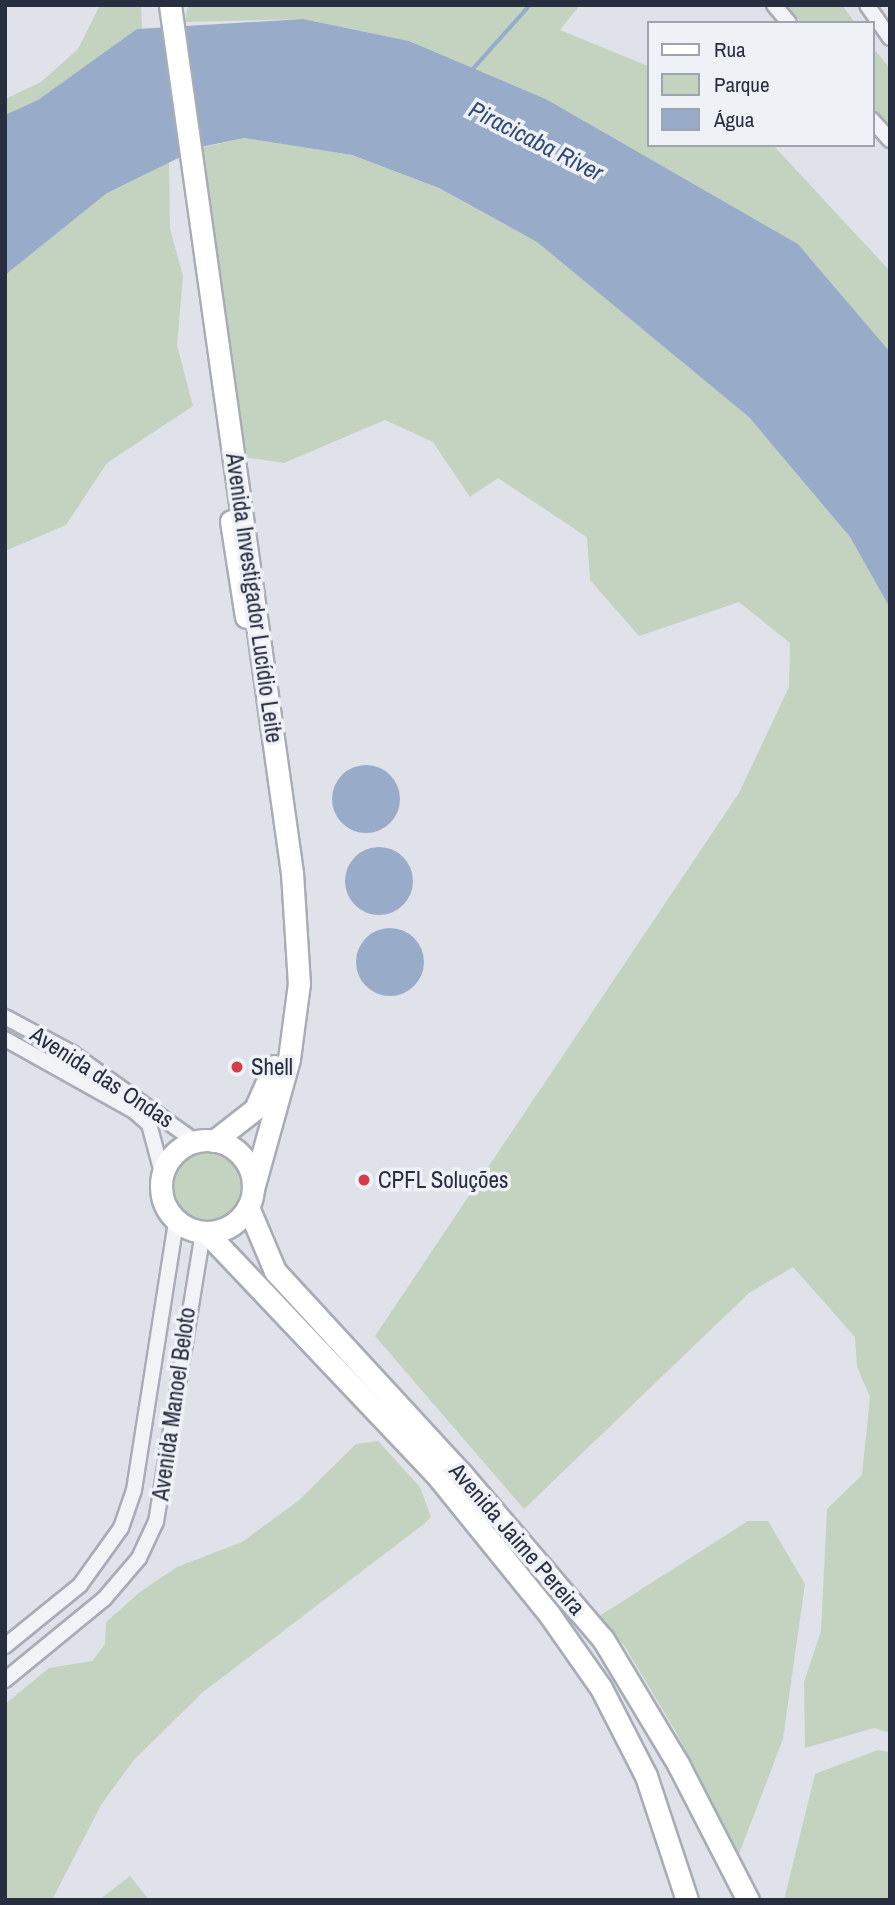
<!DOCTYPE html>
<html>
<head>
<meta charset="utf-8">
<style>
	body { margin:0 }
	#map { position:relative; width:895px; height:1905px; overflow:hidden; background:#dfe2e9; font-family:"Archivo Narrow",sans-serif }
	div>[style] { position:absolute }
	.green>* { inset:0; background:#c3d3c0 }
	.round { border-radius:50% }
	.water>* { inset:0; background:#98acca }
	.stream>* { height:3.5px; margin:-1.75px; padding:0 1.75px; transform-origin:1.75px; border-radius:1.75px; background:#98acca }
	.roads { filter:drop-shadow(2px 0 #a8acb6) drop-shadow(-2px 0 #a8acb6) drop-shadow(0 2px #a8acb6) drop-shadow(0 -2px #a8acb6) }
	.minor>* { height:14px; margin:-7px; padding:0 7px; transform-origin:7px; border-radius:7px; background:#f2f3f7 }
	.secondary>* { height:21px; margin:-10.5px; padding:0 10.5px; transform-origin:10.5px; border-radius:10.5px; background:#fff }
	.secondary>.ring { margin:-10.5px; padding:0; box-sizing:content-box; background:none; border:21px solid #fff; border-radius:50% }
	.dots>* { width:19px; height:19px; translate:-50% -50%; box-sizing:border-box; border:4px solid #eef1f6; border-radius:50% }
	span { translate:-50% -50%; white-space:nowrap; text-align:center; line-height:1.15; -webkit-text-stroke:7px #eef1f6; paint-order:stroke }
	.street-label { font-size:23px; color:#272e40 }
	.poi-label { font-size:23px; color:#272e40 }
	.left { translate:0 -50%; text-align:left }
	.water-label { font-size:24px; color:#304975; font-style:italic }
	.frame { position:absolute; inset:0; border:7px solid #272e40; pointer-events:none }
	.legend { position:absolute; left:647px; top:21px; width:228px; height:126px; box-sizing:border-box; background:#eef1f6; border:2px solid #9ea3ad; margin:0; padding:9px 12px; list-style:none; font-size:21px; color:#272e40 }
	.legend li { display:flex; align-items:center; gap:14px; height:35px }
	.legend b { width:35px; border:2px solid #9ea3ad }
</style>
</head>
<body>
<div id="map">
	<div class="green">
		<div style="clip-path:polygon(100px 5px,141px 5px,142px 29px,5px 146px,5px 99px,41px 82px,78px 49px)"></div>
		<div style="clip-path:polygon(188px 5px,580px 5px,560px 30px,648px 66px,648px 145px,773px 145px,890px 271px,890px 352px,798px 244px,546px 99px,409px 41px,303px 19px,185px 22px)"></div>
		<div style="clip-path:polygon(787px 5px,842px 5px,855px 23px,801px 23px)"></div>
		<div style="clip-path:polygon(872px 47px,890px 68px,890px 132px,872px 112px)"></div>
		<div style="clip-path:polygon(244px 138px,352px 155px,439px 188px,537px 242px,750px 417px,850px 537px,890px 608px,890px 1733px,874px 1728px,805px 1748px,804px 1682px,821px 1631px,827px 1509px,862px 1475px,870px 1397px,857px 1367px,855px 1337px,793px 1267px,749px 1293px,524px 1509px,375px 1336px,739px 793px,789px 687px,790px 643px,739px 602px,639px 636px,590px 580px,587px 537px,498px 478px,470px 497px,433px 442px,385px 420px,284px 463px,243px 457px,201px 148px)"></div>
		<div style="clip-path:polygon(169px 161px,170px 229px,183px 276px,177px 345px,193px 406px,107px 463px,66px 525px,5px 551px,5px 268px,64px 208px)"></div>
		<div class="round" style="left:168px;top:1148px;width:76px;height:76px"></div>
		<div style="clip-path:polygon(378px 1441px,420px 1487px,431px 1517px,424px 1524px,203px 1692px,133px 1761px,101px 1805px,52px 1900px,5px 1900px,5px 1704px,49px 1668px,92px 1661px,105px 1644px,106px 1622px,140px 1592px,177px 1567px,242px 1542px,298px 1501px,356px 1444px)"></div>
		<div style="clip-path:polygon(748px 1521px,768px 1521px,805px 1584px,783px 1739px,739px 1854px,676px 1732px,624px 1645px,598px 1617px)"></div>
		<div style="clip-path:polygon(878px 1750px,890px 1752px,890px 1900px,784px 1900px,815px 1774px)"></div>
		<div style="clip-path:polygon(130px 1876px,149px 1900px,99px 1900px)"></div>
	</div>
	<div class="water">
		<div style="clip-path:polygon(303px 19px,409px 41px,546px 99px,798px 244px,890px 352px,890px 608px,850px 537px,749px 417px,537px 242px,439px 188px,352px 155px,244px 138px,201px 147px,107px 193px,5px 275px,5px 115px,38px 100px,137px 29px)"></div>
		<div class="round" style="left:332px;top:765px;width:68px;height:68px"></div>
		<div class="round" style="left:345px;top:847px;width:68px;height:68px"></div>
		<div class="round" style="left:356px;top:928px;width:68px;height:68px"></div>
	</div>
	<div class="stream">
		<div style="left:473px;top:69px;width:86px;rotate:-48.3deg"></div>
	</div>
	<div class="roads">
		<div class="minor">
			<div style="left:774px;top:5px;width:23px;rotate:50deg"></div>
			<div style="left:867px;top:5px;width:40px;rotate:55.1deg"></div>
			<div style="left:872px;top:120px;width:27px;rotate:48deg"></div>
			<div style="left:5px;top:1017px;width:76px;rotate:28.2deg"></div>
			<div style="left:72px;top:1053px;width:153px;rotate:35.7deg"></div>
			<div style="left:5px;top:1039px;width:148px;rotate:29.2deg"></div>
			<div style="left:134px;top:1111px;width:20px;rotate:41deg"></div>
			<div style="left:149px;top:1124px;width:51px;rotate:75.1deg"></div>
			<div style="left:5px;top:1646px;width:97px;rotate:-39.1deg"></div>
			<div style="left:80px;top:1585px;width:70px;rotate:-54.3deg"></div>
			<div style="left:121px;top:1528px;width:40px;rotate:-71.1deg"></div>
			<div style="left:134px;top:1490px;width:271px;rotate:-81.1deg"></div>
			<div style="left:5px;top:1680px;width:128px;rotate:-39.3deg"></div>
			<div style="left:104px;top:1599px;width:54px;rotate:-49.5deg"></div>
			<div style="left:139px;top:1558px;width:40px;rotate:-65deg"></div>
			<div style="left:156px;top:1522px;width:293px;rotate:-80.8deg"></div>
		</div>
		<div class="secondary">
			<div style="left:170px;top:5px;width:877px;rotate:82deg"></div>
			<div style="left:292px;top:873px;width:110px;rotate:86.4deg"></div>
			<div style="left:299px;top:983px;width:77px;rotate:97.5deg"></div>
			<div style="left:289px;top:1059px;width:135px;rotate:105.5deg"></div>
			<div style="left:231px;top:521px;width:97px;rotate:81.1deg"></div>
			<div class="ring" style="left:161px;top:1140px;width:71px;height:71px"></div>
			<div style="left:214px;top:1141px;width:52px;rotate:-38deg"></div>
			<div style="left:255px;top:1109px;width:47px;rotate:-66.2deg"></div>
			<div style="left:248px;top:1207px;width:69px;rotate:67.1deg"></div>
			<div style="left:275px;top:1271px;width:275px;rotate:47.4deg"></div>
			<div style="left:461px;top:1473px;width:218px;rotate:49.5deg"></div>
			<div style="left:603px;top:1639px;width:146px;rotate:59deg"></div>
			<div style="left:678px;top:1764px;width:153px;rotate:62.8deg"></div>
			<div style="left:207px;top:1233px;width:331px;rotate:46.5deg"></div>
			<div style="left:435px;top:1473px;width:181px;rotate:51deg"></div>
			<div style="left:549px;top:1614px;width:90px;rotate:54.9deg"></div>
			<div style="left:601px;top:1688px;width:99px;rotate:62.9deg"></div>
			<div style="left:646px;top:1776px;width:131px;rotate:71.7deg"></div>
		</div>
	</div>
	<div class="dots">
		<div style="left:237px;top:1067px;background:#d23f48"></div>
		<div style="left:364px;top:1180px;background:#d23f48"></div>
	</div>
	<div class="street-label">
		<span style="left:254px;top:598px;rotate:82deg">Avenida Investigador Lucídio Leite</span>
		<span style="left:102px;top:1077px;rotate:33deg">Avenida das Ondas</span>
		<span style="left:174px;top:1404px;rotate:-82deg">Avenida Manoel Beloto</span>
		<span style="left:517px;top:1539px;rotate:49deg">Avenida Jaime Pereira</span>
	</div>
	<div class="poi-label">
		<span class="left" style="left:251px;top:1067px">Shell</span>
		<span class="left" style="left:378px;top:1180px">CPFL Soluções</span>
	</div>
	<div class="water-label">
		<span style="left:536px;top:141px;rotate:27deg">Piracicaba River</span>
	</div>
	<div class="frame"></div>
	<ul class="legend">
	<li><b style="height:9px;background:#fff"></b>Rua</li>
	<li><b style="height:19px;background:#c3d3c0"></b>Parque</li>
	<li><b style="height:19px;background:#98acca"></b>Água</li>
	</ul>
</div>
</body>
</html>
